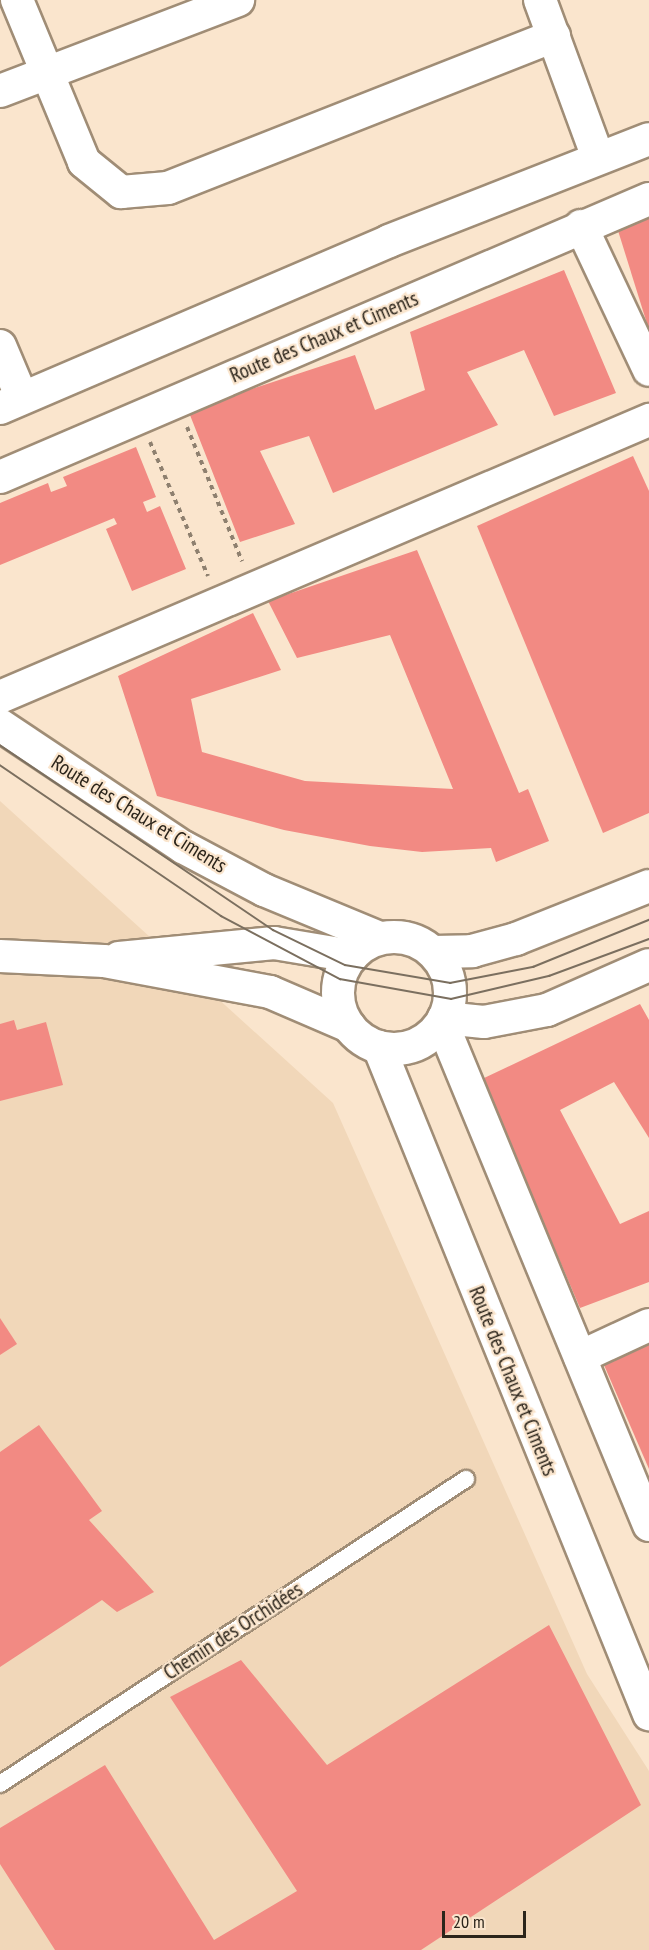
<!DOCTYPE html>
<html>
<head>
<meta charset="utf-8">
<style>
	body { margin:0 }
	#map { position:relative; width:649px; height:1950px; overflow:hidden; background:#fae5cd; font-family:"PT Sans Narrow",sans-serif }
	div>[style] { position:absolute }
	.built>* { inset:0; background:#f1d7b9 }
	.building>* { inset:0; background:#f28a83 }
	.path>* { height:4px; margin-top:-2px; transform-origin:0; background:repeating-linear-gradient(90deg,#8e806f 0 4.5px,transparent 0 9px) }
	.roads { filter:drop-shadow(2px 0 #a08d76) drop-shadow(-2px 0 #a08d76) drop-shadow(0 2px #a08d76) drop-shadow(0 -2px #a08d76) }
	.service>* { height:16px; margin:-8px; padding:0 8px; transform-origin:8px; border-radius:8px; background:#fff }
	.minor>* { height:32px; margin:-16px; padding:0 16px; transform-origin:16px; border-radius:16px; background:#fff }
	.minor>.ring { margin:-16px; padding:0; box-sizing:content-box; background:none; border:32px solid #fff; border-radius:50% }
	.tram>* { height:1.5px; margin:-0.75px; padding:0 0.75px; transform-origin:0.75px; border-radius:0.75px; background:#7b6f5f }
	span { translate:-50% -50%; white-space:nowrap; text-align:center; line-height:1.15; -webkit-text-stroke:4.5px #fae5cd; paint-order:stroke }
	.street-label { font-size:21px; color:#2c251b }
	.scale { position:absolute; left:442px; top:1911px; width:84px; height:27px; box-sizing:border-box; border:3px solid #2c251b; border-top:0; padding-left:8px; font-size:18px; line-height:21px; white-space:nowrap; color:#2c251b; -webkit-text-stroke:4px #fae5cd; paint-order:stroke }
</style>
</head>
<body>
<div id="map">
	<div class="built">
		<div style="clip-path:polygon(0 801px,333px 1103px,587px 1674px,649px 1771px,649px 1950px,0 1950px)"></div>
	</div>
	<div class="building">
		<div style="clip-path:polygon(649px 212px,649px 330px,615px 221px)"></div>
		<div style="clip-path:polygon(564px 270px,616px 393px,554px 416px,524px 350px,467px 372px,498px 425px,333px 493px,309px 436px,260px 451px,295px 524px,240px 542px,188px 410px,355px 355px,375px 410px,425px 390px,410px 332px)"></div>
		<div style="clip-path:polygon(136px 447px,156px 497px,143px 502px,147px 512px,160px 506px,186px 569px,132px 591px,106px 529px,117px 524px,114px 518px,0 565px,0 503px,48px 483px,51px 492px,67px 486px,63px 477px)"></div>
		<div style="clip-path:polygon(633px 456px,649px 491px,649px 813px,603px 833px,477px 526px)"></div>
		<div style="clip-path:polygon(417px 550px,519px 793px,528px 789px,549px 841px,496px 862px,491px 848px,422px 852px,370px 846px,284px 830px,157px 796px,118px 676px,253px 613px,281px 670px,191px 699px,202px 752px,305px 781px,453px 789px,390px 635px,297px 658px,268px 601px)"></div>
		<div style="clip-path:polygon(640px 1004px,649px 1020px,649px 1138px,614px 1082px,560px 1110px,620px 1224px,649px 1211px,649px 1282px,580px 1308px,482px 1079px)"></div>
		<div style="clip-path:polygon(14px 1020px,17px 1030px,46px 1022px,63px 1085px,0 1101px,0 1024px)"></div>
		<div style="clip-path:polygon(0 1318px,17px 1344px,0 1355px)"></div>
		<div style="clip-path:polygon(649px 1345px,649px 1469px,604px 1365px)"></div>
		<div style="clip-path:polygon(39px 1425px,102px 1511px,89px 1520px,154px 1592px,117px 1612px,102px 1600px,0 1667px,0 1452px)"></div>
		<div style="clip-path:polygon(549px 1625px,641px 1805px,421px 1950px,55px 1950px,0 1864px,0 1828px,105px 1765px,214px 1940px,297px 1891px,170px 1697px,241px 1660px,327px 1765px)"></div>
	</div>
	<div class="path">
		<div style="left:187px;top:427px;width:145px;rotate:67.7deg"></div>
		<div style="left:150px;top:442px;width:146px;rotate:66.6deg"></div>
	</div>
	<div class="roads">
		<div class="service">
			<div style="left:0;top:1784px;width:557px;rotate:-33.21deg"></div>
		</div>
		<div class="minor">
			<div style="left:17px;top:0;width:175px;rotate:67.5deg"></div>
			<div style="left:84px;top:162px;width:48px;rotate:39deg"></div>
			<div style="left:121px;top:192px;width:47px;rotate:-4.9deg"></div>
			<div style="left:168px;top:188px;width:415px;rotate:-21.5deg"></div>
			<div style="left:540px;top:0;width:168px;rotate:69.8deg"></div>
			<div style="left:0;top:91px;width:255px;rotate:-20.9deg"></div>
			<div style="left:581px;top:226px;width:159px;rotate:64.7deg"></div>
			<div style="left:0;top:346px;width:56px;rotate:67.1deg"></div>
			<div style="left:0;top:408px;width:423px;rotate:-23.2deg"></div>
			<div style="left:389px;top:241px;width:279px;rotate:-21.4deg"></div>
			<div style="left:0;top:477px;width:706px;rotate:-23.19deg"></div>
			<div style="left:0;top:697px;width:706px;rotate:-23.11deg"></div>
			<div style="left:0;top:725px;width:220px;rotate:33.7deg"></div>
			<div style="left:183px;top:847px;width:92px;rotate:28deg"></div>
			<div style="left:264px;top:890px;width:126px;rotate:22.5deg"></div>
			<div class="ring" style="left:338px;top:937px;width:80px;height:80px"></div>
			<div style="left:433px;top:952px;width:39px;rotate:-1deg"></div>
			<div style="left:472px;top:951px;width:46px;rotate:-15.3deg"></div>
			<div style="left:516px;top:939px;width:143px;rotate:-21.7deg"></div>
			<div style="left:0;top:956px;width:104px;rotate:2.8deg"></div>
			<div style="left:104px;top:961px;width:169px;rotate:10.6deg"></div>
			<div style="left:270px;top:992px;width:86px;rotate:23.3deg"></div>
			<div style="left:119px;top:958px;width:156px;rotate:-5.5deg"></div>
			<div style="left:274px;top:943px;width:79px;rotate:9.5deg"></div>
			<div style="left:444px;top:1018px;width:40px;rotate:5.7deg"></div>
			<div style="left:484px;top:1022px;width:64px;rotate:-10.8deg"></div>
			<div style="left:547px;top:1010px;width:111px;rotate:-23.8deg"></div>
			<div style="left:442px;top:1023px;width:543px;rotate:67.59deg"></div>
			<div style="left:379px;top:1047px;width:720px;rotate:67.96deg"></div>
			<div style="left:580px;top:1357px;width:76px;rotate:-24.9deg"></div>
		</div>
	</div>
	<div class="tram">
		<div style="left:0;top:745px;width:330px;rotate:34.1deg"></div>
		<div style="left:273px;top:930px;width:80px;rotate:25.9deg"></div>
		<div style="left:345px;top:965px;width:107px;rotate:9.7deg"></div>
		<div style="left:450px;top:983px;width:85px;rotate:-10.9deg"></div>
		<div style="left:533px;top:967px;width:125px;rotate:-22.1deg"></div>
		<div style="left:0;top:765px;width:268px;rotate:34.3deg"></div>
		<div style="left:221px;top:916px;width:135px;rotate:27.9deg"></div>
		<div style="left:340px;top:979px;width:113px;rotate:10.2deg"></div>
		<div style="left:451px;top:999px;width:101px;rotate:-13.2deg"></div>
		<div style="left:549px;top:976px;width:107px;rotate:-20.3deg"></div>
	</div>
	<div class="street-label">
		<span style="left:324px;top:337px;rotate:-23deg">Route des Chaux et Ciments</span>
		<span style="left:139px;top:814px;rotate:32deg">Route des Chaux et Ciments</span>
		<span style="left:513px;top:1381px;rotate:68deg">Route des Chaux et Ciments</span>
		<span style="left:233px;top:1631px;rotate:-33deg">Chemin des Orchidées</span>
	</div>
	<div class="scale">20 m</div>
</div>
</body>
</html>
